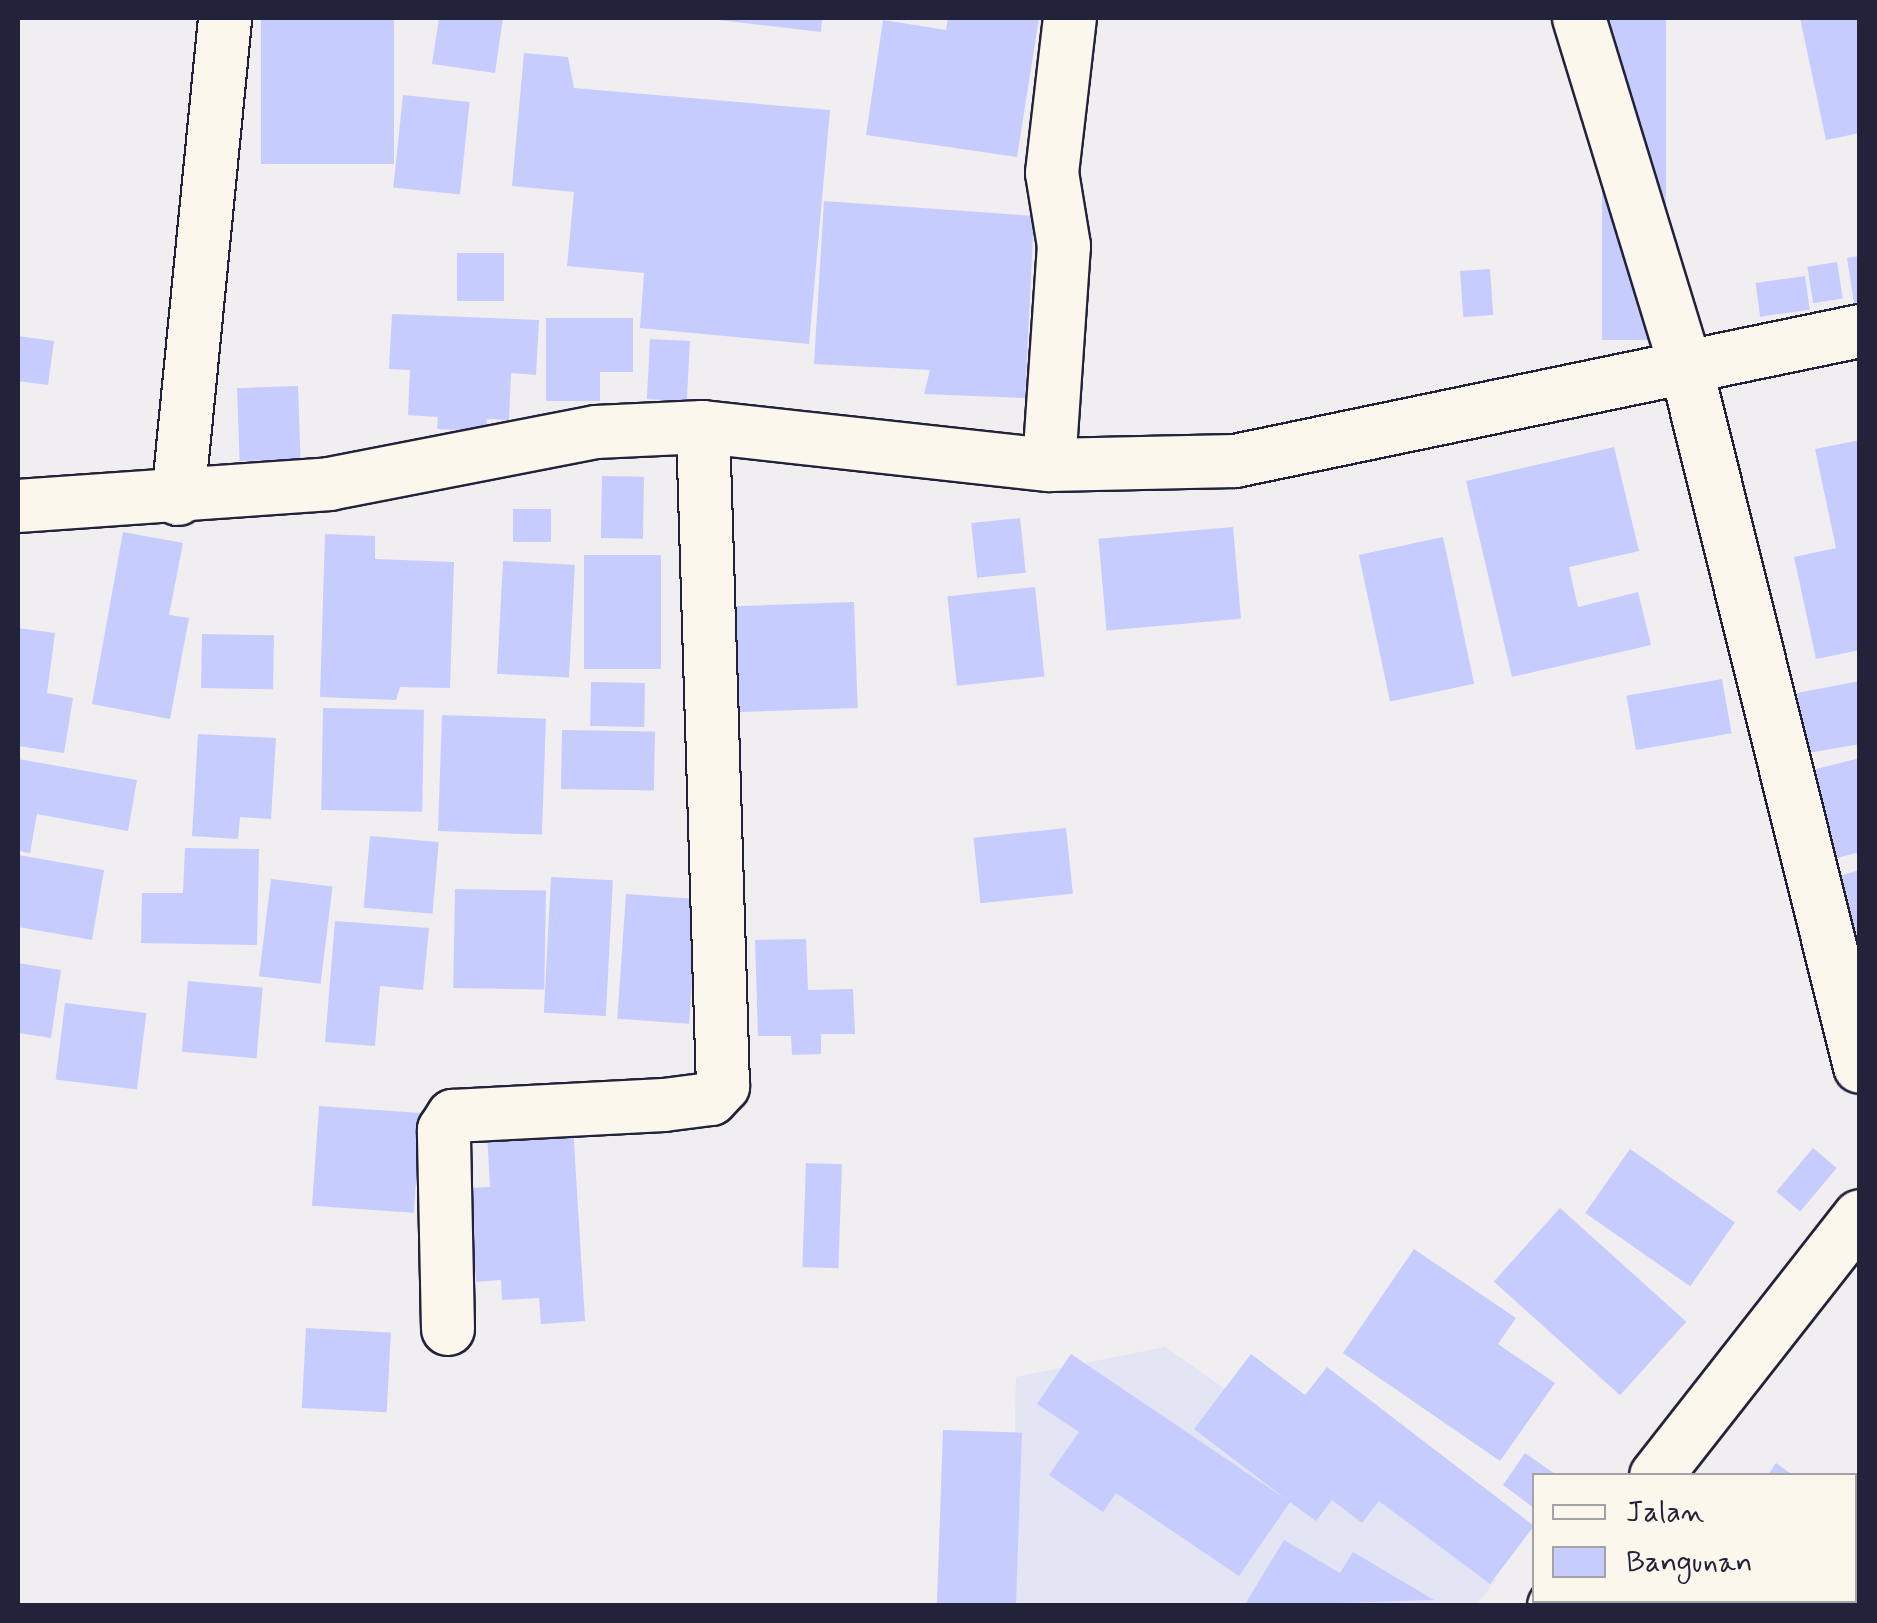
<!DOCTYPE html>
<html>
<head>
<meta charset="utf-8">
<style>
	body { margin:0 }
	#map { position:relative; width:1877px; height:1623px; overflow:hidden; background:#f0eef0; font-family:Mynerve,sans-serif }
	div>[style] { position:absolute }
	.built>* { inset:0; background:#e3e4f4 }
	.building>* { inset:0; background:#c6ccfe; transform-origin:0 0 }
	.roads { filter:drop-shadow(2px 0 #22223b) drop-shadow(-2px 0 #22223b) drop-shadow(0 2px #22223b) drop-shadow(0 -2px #22223b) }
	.minor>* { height:52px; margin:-26px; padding:0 26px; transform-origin:26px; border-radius:26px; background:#fbf7ec }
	span { translate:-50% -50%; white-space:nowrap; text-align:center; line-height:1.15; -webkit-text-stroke:8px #fbf7ec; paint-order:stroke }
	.frame { position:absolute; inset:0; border:20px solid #22223b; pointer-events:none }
	.legend { position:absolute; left:1532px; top:1473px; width:325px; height:130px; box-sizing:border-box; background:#fbf7ec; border:2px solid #a4a2a5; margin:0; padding:12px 18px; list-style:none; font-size:30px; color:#22223b }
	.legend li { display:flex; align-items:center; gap:20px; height:50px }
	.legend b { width:50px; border:2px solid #a4a2a5 }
</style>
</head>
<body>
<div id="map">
	<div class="built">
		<div style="clip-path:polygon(1165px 1347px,1497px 1579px,1476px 1605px,1011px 1606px,1016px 1377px)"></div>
	</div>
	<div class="building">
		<div style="left:261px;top:18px;width:133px;height:146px"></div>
		<div style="clip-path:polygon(439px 18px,503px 18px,495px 73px,432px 64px)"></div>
		<div style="clip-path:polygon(701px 18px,822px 18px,821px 32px)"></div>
		<div style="clip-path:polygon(948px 18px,1039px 18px,1017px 157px,866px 135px,883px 20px,946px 30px)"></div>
		<div style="left:1602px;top:18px;width:64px;height:322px"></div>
		<div style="clip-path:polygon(1800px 18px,1860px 18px,1860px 133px,1826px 140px)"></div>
		<div style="clip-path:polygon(524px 53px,568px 57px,574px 88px,830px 110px,809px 344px,640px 328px,644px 273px,567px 266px,574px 192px,512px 186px)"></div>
		<div style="left:403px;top:95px;width:67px;height:93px;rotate:6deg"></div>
		<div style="clip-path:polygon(824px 201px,1034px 216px,1025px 398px,924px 394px,930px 370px,814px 364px)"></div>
		<div style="left:457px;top:253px;width:47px;height:48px"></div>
		<div style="clip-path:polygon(1860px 256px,1860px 302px,1854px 303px,1847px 258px)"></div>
		<div style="left:1837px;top:262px;width:37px;height:30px;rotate:81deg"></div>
		<div style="left:1490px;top:269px;width:46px;height:30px;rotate:86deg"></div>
		<div style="left:1805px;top:276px;width:34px;height:50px;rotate:82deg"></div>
		<div style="clip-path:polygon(392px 314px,539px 320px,536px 375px,511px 373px,509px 420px,487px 419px,486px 431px,437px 429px,438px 417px,408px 415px,410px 370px,389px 369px)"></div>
		<div style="clip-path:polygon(546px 318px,633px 318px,633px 372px,600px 372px,600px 401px,546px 401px)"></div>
		<div style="clip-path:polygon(18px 336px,54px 341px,48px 385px,18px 381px)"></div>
		<div style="left:650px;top:339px;width:40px;height:60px;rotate:3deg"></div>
		<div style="left:298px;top:386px;width:73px;height:61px;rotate:88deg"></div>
		<div style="clip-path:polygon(1860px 440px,1860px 650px,1816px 659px,1794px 557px,1836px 548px,1815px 449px)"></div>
		<div style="clip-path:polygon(1614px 447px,1639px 551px,1569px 567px,1578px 607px,1638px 592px,1651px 645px,1512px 677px,1466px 481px)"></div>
		<div style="left:602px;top:476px;width:42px;height:62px;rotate:1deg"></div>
		<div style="left:513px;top:509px;width:38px;height:33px"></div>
		<div style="left:1020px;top:518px;width:55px;height:49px;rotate:84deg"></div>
		<div style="left:1233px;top:527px;width:92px;height:135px;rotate:85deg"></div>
		<div style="clip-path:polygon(123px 532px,183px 543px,169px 615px,189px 618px,170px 719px,92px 704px)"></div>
		<div style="clip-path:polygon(325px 534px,375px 536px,375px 559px,454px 562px,450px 688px,400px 687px,396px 700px,320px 697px)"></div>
		<div style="left:1443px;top:537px;width:150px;height:86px;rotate:78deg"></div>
		<div style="left:584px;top:555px;width:77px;height:114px"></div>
		<div style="left:503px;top:561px;width:72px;height:113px;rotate:3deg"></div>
		<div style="left:1035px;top:587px;width:90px;height:88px;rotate:84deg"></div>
		<div style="left:854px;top:602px;width:106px;height:121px;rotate:88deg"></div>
		<div style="clip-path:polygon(18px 628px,55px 633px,47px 693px,73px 698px,64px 753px,18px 746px)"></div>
		<div style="left:202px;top:634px;width:72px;height:54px;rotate:1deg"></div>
		<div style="left:1722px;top:679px;width:55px;height:97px;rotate:80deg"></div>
		<div style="clip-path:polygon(1860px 681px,1860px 744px,1808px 753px,1797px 693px)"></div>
		<div style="left:591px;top:682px;width:54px;height:44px;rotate:1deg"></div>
		<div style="left:323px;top:708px;width:101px;height:102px;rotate:1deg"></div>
		<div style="left:442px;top:715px;width:104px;height:116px;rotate:2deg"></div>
		<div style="left:562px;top:730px;width:93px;height:59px;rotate:1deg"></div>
		<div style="clip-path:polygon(198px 734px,276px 738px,271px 819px,240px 817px,238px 839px,192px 836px)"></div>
		<div style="clip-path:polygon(1860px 758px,1860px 852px,1829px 860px,1804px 772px)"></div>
		<div style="clip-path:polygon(18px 759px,137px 780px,128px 831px,37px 814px,30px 853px,18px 851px)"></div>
		<div style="left:1066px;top:828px;width:66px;height:93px;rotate:84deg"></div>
		<div style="left:370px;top:836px;width:69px;height:72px;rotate:5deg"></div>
		<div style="clip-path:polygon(185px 848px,259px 849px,257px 945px,141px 943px,142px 893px,183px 893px)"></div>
		<div style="clip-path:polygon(18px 855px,104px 870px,92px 940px,18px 927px)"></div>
		<div style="clip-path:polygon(1860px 870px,1860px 968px,1832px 878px)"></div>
		<div style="left:551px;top:877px;width:62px;height:136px;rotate:3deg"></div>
		<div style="left:271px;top:879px;width:62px;height:98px;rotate:7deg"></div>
		<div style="left:455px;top:889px;width:91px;height:99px;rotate:1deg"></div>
		<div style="left:626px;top:894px;width:72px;height:125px;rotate:4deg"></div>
		<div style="clip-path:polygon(335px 921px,429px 928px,423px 990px,380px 986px,375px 1046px,325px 1042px)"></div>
		<div style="clip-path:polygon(806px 939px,808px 990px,853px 989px,855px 1034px,821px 1034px,821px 1054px,792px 1055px,791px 1036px,758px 1036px,755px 940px)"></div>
		<div style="clip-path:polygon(18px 963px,61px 970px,51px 1038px,18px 1033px)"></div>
		<div style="left:188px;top:981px;width:75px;height:71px;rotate:5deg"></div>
		<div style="left:65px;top:1003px;width:82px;height:77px;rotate:7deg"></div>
		<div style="left:319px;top:1106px;width:102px;height:100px;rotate:4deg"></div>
		<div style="clip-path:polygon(573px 1127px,585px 1321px,541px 1324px,539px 1298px,502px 1300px,501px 1280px,476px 1282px,469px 1188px,490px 1187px,487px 1132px)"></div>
		<div style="left:1813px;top:1148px;width:31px;height:57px;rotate:40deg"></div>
		<div style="left:1630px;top:1149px;width:128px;height:78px;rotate:35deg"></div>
		<div style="left:806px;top:1163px;width:36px;height:104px;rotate:2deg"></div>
		<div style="left:1560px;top:1208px;width:170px;height:99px;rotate:42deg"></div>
		<div style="clip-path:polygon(1414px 1249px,1516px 1318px,1498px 1344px,1555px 1383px,1500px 1461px,1343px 1353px)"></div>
		<div style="left:306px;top:1328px;width:85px;height:80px;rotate:3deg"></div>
		<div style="clip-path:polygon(1071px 1354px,1287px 1500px,1194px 1429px,1251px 1354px,1305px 1395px,1327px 1367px,1534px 1526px,1490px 1584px,1379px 1501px,1362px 1523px,1332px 1500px,1316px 1521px,1290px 1502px,1239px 1576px,1116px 1493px,1103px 1512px,1049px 1475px,1079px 1432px,1037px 1404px)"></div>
		<div style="left:943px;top:1430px;width:79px;height:176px;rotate:2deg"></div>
		<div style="clip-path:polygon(1525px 1453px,1558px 1476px,1534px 1476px,1534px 1508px,1503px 1485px)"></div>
		<div style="clip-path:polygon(1776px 1463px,1794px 1476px,1767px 1476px)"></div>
		<div style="left:1854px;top:1515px;width:7px;height:60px;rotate:27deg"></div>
		<div style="clip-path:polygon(1284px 1540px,1340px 1573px,1353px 1552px,1434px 1600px,1244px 1606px)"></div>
	</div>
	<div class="roads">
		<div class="minor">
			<div style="left:1579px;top:18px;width:365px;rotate:73deg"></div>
			<div style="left:1686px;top:367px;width:721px;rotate:76.04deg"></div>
			<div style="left:1049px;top:465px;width:220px;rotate:-86.1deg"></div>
			<div style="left:1064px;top:246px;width:74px;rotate:-99.3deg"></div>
			<div style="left:1052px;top:173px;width:156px;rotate:-83.4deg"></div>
			<div style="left:178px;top:499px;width:483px;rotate:-84.4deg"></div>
			<div style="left:18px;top:506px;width:312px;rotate:-4deg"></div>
			<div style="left:329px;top:484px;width:272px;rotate:-11deg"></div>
			<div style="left:596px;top:432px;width:107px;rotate:-2.7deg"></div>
			<div style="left:703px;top:427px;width:348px;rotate:6.3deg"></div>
			<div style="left:1049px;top:465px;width:186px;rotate:-1.2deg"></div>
			<div style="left:1235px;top:461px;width:638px;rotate:-11.75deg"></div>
			<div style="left:448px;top:1329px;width:199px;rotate:-91.2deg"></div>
			<div style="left:444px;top:1130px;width:17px;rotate:-57deg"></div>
			<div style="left:453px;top:1116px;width:211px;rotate:-3deg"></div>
			<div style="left:664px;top:1105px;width:47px;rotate:-7.3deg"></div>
			<div style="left:711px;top:1099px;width:18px;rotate:-47deg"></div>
			<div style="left:723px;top:1086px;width:659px;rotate:-91.74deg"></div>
			<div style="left:1656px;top:1476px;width:330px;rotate:-51.9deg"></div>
			<div style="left:1554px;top:1606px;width:7px;rotate:-56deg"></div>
		</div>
	</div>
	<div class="frame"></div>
	<ul class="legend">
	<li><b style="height:12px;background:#fbf7ec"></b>Jalan</li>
	<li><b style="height:28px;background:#c6ccfe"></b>Bangunan</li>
	</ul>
</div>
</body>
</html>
